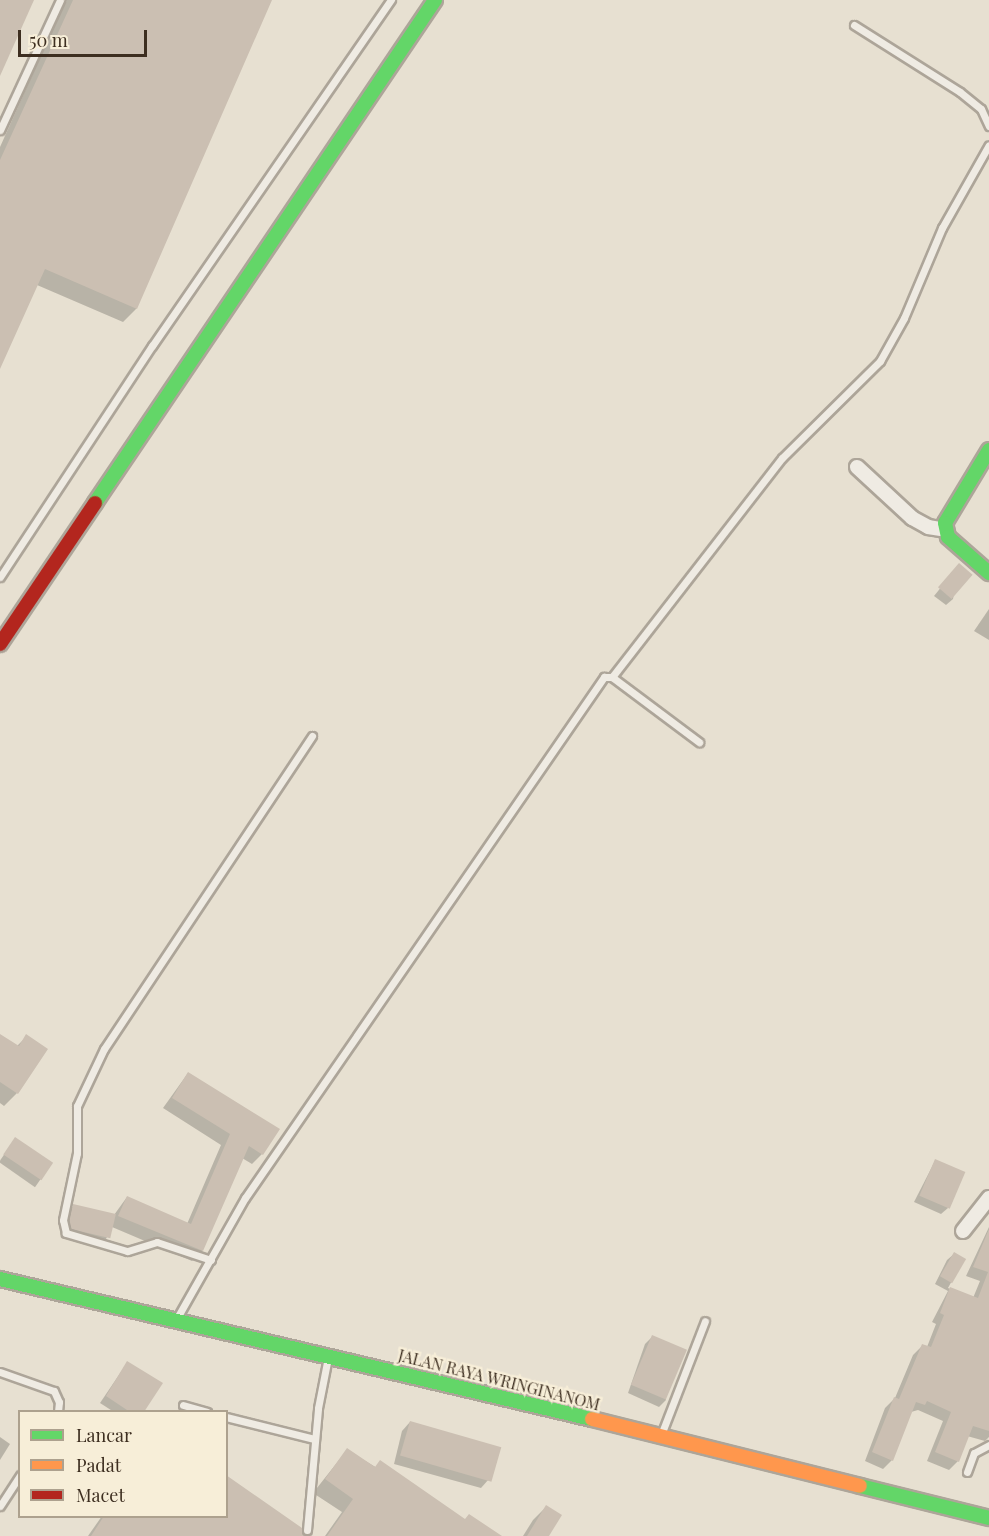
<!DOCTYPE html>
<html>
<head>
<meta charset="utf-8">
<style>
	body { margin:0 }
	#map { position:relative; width:989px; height:1536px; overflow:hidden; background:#e7e0d1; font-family:"Playfair Display",serif }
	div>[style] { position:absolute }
	.shadow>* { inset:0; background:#0003; transform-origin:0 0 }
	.building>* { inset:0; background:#cbbfb2; transform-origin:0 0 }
	.roads { filter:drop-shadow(2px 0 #ada599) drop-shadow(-2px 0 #ada599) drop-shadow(0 2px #ada599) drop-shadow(0 -2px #ada599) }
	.lane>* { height:7px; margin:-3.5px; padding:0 3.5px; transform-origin:3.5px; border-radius:3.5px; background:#efebe3 }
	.street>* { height:14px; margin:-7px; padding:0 7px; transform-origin:7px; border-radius:7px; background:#efebe3 }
	.fast>* { height:14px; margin:-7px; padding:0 7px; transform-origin:7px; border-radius:7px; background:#63d668 }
	.slow>* { height:14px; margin:-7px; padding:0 7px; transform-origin:7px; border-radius:7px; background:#ff974d }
	.jam>* { height:14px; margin:-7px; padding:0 7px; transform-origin:7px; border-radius:7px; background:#b3261e }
	span { translate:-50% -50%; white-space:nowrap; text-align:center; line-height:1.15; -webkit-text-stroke:4.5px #f7eed8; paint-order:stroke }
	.street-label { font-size:16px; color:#3d2e20 }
	.legend { position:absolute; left:18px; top:1410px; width:210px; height:108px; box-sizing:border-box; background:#f7eed8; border:2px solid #ada18e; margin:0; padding:8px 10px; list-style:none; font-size:18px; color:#3d2e20 }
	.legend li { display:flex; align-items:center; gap:12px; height:30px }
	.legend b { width:30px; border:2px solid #ada18e }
	.scale { position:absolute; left:18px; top:30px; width:129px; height:27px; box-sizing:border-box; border:3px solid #3d2e20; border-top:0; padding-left:8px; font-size:18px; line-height:21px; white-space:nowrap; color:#3d2e20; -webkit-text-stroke:4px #f7eed8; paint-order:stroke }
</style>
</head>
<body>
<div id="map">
	<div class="shadow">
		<div style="clip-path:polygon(66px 0,270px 0,136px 309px,123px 322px,37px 285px,0 365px,0 147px)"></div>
		<div style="clip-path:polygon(959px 565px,953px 599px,946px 605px,934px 596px)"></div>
		<div style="clip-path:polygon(989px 609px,989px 640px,974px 631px)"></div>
		<div style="clip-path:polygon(0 1035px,17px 1046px,27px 1036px,17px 1093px,4px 1106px,0 1103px)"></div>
		<div style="clip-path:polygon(188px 1073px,262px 1154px,252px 1164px,242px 1158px,202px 1251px,192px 1261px,112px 1227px,103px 1245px,65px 1235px,67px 1212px,74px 1206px,114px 1215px,127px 1197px,187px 1224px,221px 1145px,163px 1108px)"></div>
		<div style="left:15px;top:1139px;width:44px;height:28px;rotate:35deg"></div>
		<div style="clip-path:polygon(935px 1161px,948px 1208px,941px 1214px,914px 1202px)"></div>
		<div style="clip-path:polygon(989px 1227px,989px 1437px,985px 1441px,967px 1436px,958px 1461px,949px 1470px,927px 1461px,943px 1421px,918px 1410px,911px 1412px,892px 1460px,883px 1469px,865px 1461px,885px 1408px,895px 1398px,913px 1355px,922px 1346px,927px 1347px,936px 1324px,932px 1322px,948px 1291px,935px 1284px,947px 1260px,954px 1254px,964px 1259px,948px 1288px,973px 1298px,980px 1281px,966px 1276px)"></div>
		<div style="clip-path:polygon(652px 1337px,666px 1400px,659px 1407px,628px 1393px,645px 1344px)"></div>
		<div style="clip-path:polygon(127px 1363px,142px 1412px,114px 1412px,100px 1403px)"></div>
		<div style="clip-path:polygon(410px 1422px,489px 1479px,481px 1488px,394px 1464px,402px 1431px)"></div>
		<div style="clip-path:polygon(0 1437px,10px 1444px,0 1460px)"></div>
		<div style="clip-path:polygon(347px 1450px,464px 1520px,499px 1536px,325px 1536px,342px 1512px,313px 1493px)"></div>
		<div style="clip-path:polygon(546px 1507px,546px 1536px,523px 1536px,533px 1520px)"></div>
		<div style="clip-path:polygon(102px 1516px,226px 1516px,303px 1536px,88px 1536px)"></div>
	</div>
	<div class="building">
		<div style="clip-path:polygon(0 0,34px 0,0 76px)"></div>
		<div style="clip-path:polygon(73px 0,272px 0,137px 309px,45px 269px,0 369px,0 160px)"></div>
		<div style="left:959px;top:563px;width:18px;height:32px;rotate:41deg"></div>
		<div style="clip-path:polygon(0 1034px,19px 1046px,26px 1034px,48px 1049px,18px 1094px,0 1082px)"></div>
		<div style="clip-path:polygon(188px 1072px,280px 1129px,263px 1155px,249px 1146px,203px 1251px,118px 1216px,127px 1196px,191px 1224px,230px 1134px,172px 1098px)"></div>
		<div style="left:15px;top:1137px;width:46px;height:21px;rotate:34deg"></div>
		<div style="left:935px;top:1159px;width:33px;height:40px;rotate:23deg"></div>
		<div style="left:73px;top:1204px;width:44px;height:25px;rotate:13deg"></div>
		<div style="clip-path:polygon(989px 1229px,989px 1431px,973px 1426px,959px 1462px,935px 1452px,951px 1412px,927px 1401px,925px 1405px,916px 1402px,893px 1461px,872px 1452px,894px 1397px,899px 1399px,922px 1344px,931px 1347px,944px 1315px,940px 1313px,950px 1287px,978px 1298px,988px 1272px,973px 1267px)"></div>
		<div style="left:954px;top:1252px;width:14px;height:28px;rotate:30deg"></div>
		<div style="left:652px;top:1335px;width:38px;height:54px;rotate:23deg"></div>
		<div style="clip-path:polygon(127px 1361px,163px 1383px,144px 1412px,130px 1412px,106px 1396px)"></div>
		<div style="left:410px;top:1421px;width:95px;height:36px;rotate:16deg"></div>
		<div style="clip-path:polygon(347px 1448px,375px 1467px,380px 1460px,465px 1519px,469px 1514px,502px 1536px,327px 1536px,353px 1499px,325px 1479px)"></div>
		<div style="clip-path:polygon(226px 1475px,302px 1528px,304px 1535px,314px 1536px,91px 1536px,104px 1516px,226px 1516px)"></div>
		<div style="clip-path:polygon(546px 1505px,562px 1515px,549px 1536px,527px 1536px)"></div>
	</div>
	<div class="roads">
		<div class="lane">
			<div style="left:854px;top:25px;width:125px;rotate:32.3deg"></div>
			<div style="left:960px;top:92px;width:27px;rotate:39deg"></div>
			<div style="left:981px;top:109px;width:19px;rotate:65deg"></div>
			<div style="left:0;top:130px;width:143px;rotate:-65.2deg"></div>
			<div style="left:0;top:577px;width:277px;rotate:-56.7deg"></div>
			<div style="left:152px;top:346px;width:421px;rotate:-55.4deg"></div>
			<div style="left:612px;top:677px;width:277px;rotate:-52.2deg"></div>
			<div style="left:782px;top:458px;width:138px;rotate:-44.7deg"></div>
			<div style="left:880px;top:361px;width:49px;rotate:-60.8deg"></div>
			<div style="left:904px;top:318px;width:98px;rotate:-67.1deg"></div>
			<div style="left:942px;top:228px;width:95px;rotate:-60.5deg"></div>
			<div style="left:211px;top:1260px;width:57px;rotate:-161.6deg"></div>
			<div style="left:157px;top:1242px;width:31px;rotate:163deg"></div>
			<div style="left:127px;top:1251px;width:64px;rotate:-163.6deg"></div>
			<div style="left:66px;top:1233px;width:13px;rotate:-103deg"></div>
			<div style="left:63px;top:1220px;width:68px;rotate:-78.2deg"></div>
			<div style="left:77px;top:1153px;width:47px;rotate:-90deg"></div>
			<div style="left:77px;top:1106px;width:63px;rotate:-64.7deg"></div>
			<div style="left:104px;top:1049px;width:376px;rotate:-56.4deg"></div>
			<div style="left:177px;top:1318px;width:138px;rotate:-60.5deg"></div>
			<div style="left:245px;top:1198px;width:633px;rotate:-55.43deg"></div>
			<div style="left:604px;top:677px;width:8px"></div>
			<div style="left:612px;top:677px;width:109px;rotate:36.8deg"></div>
			<div style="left:0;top:1372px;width:57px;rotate:19.4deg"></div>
			<div style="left:54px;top:1391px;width:12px;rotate:66deg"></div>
			<div style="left:59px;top:1402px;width:10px;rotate:96deg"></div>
			<div style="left:183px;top:1405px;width:25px;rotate:16deg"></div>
			<div style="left:226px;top:1417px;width:91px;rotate:14deg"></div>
			<div style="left:661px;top:1435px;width:122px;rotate:-68.9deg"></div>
			<div style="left:967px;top:1472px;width:20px;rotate:-70deg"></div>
			<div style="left:974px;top:1453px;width:17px;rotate:-28deg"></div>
			<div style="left:0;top:1506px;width:37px;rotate:-57deg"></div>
			<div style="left:307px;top:1530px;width:122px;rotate:-84.8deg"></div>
			<div style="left:318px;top:1408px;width:52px;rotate:-78.9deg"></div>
		</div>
		<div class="street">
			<div style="left:857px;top:467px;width:75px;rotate:42.8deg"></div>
			<div style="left:912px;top:518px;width:18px;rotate:29deg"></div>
			<div style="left:928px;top:527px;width:18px;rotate:9deg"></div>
			<div style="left:963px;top:1231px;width:42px;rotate:-51.8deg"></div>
		</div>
		<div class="fast">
			<div style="left:989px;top:450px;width:85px;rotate:121.1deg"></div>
			<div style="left:945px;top:523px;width:14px;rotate:78deg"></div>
			<div style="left:948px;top:537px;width:55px;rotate:41.3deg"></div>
			<div style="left:95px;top:503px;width:607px;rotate:-55.94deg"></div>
			<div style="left:0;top:1279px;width:608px;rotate:13.31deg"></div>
			<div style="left:860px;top:1486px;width:133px;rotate:13.9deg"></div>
		</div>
		<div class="slow">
			<div style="left:592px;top:1419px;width:276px;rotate:14deg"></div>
		</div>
		<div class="jam">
			<div style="left:0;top:644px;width:170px;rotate:-56deg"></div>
		</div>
	</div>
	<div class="street-label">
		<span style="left:499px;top:1380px;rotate:14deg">JALAN RAYA WRINGINANOM</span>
	</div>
	<ul class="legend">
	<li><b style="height:8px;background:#63d668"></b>Lancar</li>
	<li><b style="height:8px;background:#ff974d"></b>Padat</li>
	<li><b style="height:8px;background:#b3261e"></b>Macet</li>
	</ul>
	<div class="scale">50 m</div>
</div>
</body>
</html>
